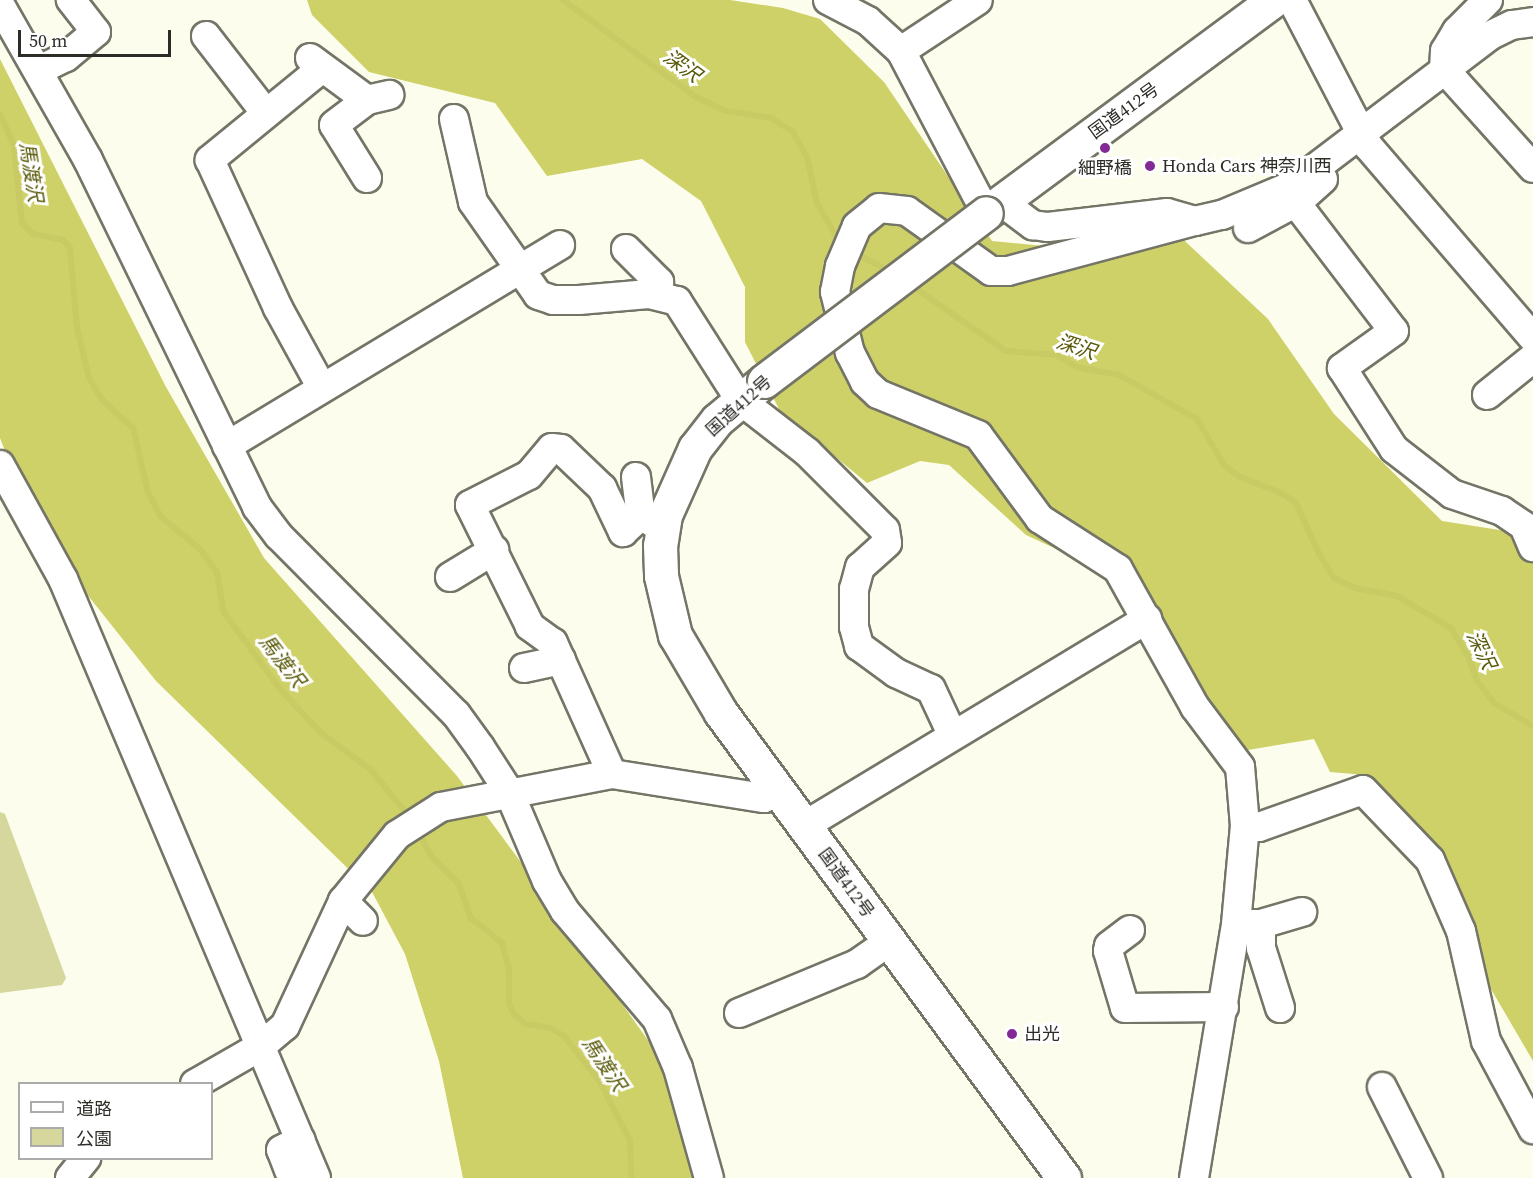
<!DOCTYPE html>
<html>
<head>
<meta charset="utf-8">
<style>
	body { margin:0 }
	#map { position:relative; width:1533px; height:1178px; overflow:hidden; background:#fcfded; font-family:"Source Serif 4","Noto Sans JP",serif }
	div>[style] { position:absolute }
	.green>* { inset:0; background:#d5d79d }
	.forest>* { inset:0; background:#ced068 }
	.stream>* { height:6px; margin:-3px; padding:0 3px; transform-origin:3px; border-radius:3px; background:#c8ca63 }
	.roads { filter:drop-shadow(2px 0 #747567) drop-shadow(-2px 0 #747567) drop-shadow(0 2px #747567) drop-shadow(0 -2px #747567) }
	.minor>* { height:28px; margin:-14px; padding:0 14px; transform-origin:14px; border-radius:14px; background:#fff }
	.highway>* { height:33px; margin:-16.5px; padding:0 16.5px; transform-origin:16.5px; border-radius:16.5px; background:#fff }
	.bridges { filter:drop-shadow(2px 0 #747567) drop-shadow(-2px 0 #747567) drop-shadow(0 2px #747567) drop-shadow(0 -2px #747567) }
	.highway-bridge>* { height:33px; margin:-16.5px; padding:0 16.5px; transform-origin:16.5px; border-radius:16.5px; background:#fff }
	.dots>* { width:16px; height:16px; translate:-50% -50%; box-sizing:border-box; border:3px solid #fff; border-radius:50% }
	span { translate:-50% -50%; white-space:nowrap; text-align:center; line-height:1.15; -webkit-text-stroke:6px #fff; paint-order:stroke }
	.street-label { font-size:18px; color:#2c2d27 }
	.poi-label { font-size:18px; color:#2c2d27 }
	.left { translate:0 -50%; text-align:left }
	.water-label { font-size:20px; color:#595909; font-style:italic }
	.legend { position:absolute; left:18px; top:1082px; width:195px; height:78px; box-sizing:border-box; background:#fff; border:2px solid #ababa9; margin:0; padding:8px 10px; list-style:none; font-size:18px; color:#2c2d27 }
	.legend li { display:flex; align-items:center; gap:12px; height:30px }
	.legend b { width:30px; border:2px solid #ababa9 }
	.scale { position:absolute; left:18px; top:30px; width:153px; height:27px; box-sizing:border-box; border:3px solid #2c2d27; border-top:0; padding-left:8px; font-size:18px; line-height:21px; white-space:nowrap; color:#2c2d27; -webkit-text-stroke:4px #fff; paint-order:stroke }
</style>
</head>
<body>
<div id="map">
	<div class="green">
		<div style="clip-path:polygon(0 812px,5px 814px,66px 978px,62px 985px,0 993px)"></div>
	</div>
	<div class="forest">
		<div style="clip-path:polygon(307px 0,730px 0,783px 8px,820px 19px,884px 82px,992px 241px,1044px 246px,1171px 228px,1268px 319px,1334px 414px,1442px 521px,1506px 531px,1533px 561px,1533px 1061px,1366px 775px,1330px 772px,1314px 739px,1229px 753px,1141px 598px,1093px 566px,1026px 535px,949px 465px,920px 461px,867px 483px,780px 411px,745px 342px,745px 287px,701px 201px,642px 159px,547px 176px,495px 103px,369px 72px,312px 15px)"></div>
		<div style="clip-path:polygon(0 59px,166px 387px,264px 558px,457px 776px,526px 869px,657px 1053px,710px 1178px,463px 1178px,439px 1061px,405px 954px,372px 892px,156px 681px,82px 588px,24px 500px,0 438px)"></div>
	</div>
	<div class="stream">
		<div style="left:563px;top:0;width:165px;rotate:36.1deg"></div>
		<div style="left:696px;top:97px;width:33px;rotate:25deg"></div>
		<div style="left:726px;top:111px;width:46px;rotate:8.8deg"></div>
		<div style="left:771px;top:118px;width:26px;rotate:32deg"></div>
		<div style="left:793px;top:132px;width:29px;rotate:61deg"></div>
		<div style="left:807px;top:157px;width:47px;rotate:77.7deg"></div>
		<div style="left:817px;top:203px;width:46px;rotate:60.1deg"></div>
		<div style="left:0;top:114px;width:35px;rotate:66deg"></div>
		<div style="left:14px;top:146px;width:77px;rotate:84.1deg"></div>
		<div style="left:22px;top:223px;width:16px;rotate:45deg"></div>
		<div style="left:33px;top:234px;width:31px;rotate:11deg"></div>
		<div style="left:63px;top:240px;width:11px;rotate:49deg"></div>
		<div style="left:70px;top:248px;width:80px;rotate:85deg"></div>
		<div style="left:77px;top:328px;width:51px;rotate:76.5deg"></div>
		<div style="left:89px;top:378px;width:26px;rotate:59deg"></div>
		<div style="left:102px;top:400px;width:42px;rotate:42.1deg"></div>
		<div style="left:133px;top:428px;width:66px;rotate:76.8deg"></div>
		<div style="left:148px;top:492px;width:27px;rotate:63deg"></div>
		<div style="left:160px;top:516px;width:52px;rotate:39.5deg"></div>
		<div style="left:200px;top:549px;width:29px;rotate:54deg"></div>
		<div style="left:217px;top:572px;width:39px;rotate:81deg"></div>
		<div style="left:223px;top:611px;width:97px;rotate:53.8deg"></div>
		<div style="left:280px;top:689px;width:60px;rotate:47deg"></div>
		<div style="left:321px;top:733px;width:61px;rotate:36.3deg"></div>
		<div style="left:370px;top:769px;width:62px;rotate:50.2deg"></div>
		<div style="left:854px;top:253px;width:40px;rotate:26.6deg"></div>
		<div style="left:908px;top:283px;width:119px;rotate:34.8deg"></div>
		<div style="left:1006px;top:351px;width:51px;rotate:4.5deg"></div>
		<div style="left:1057px;top:355px;width:22px;rotate:32deg"></div>
		<div style="left:1076px;top:367px;width:44px;rotate:10.5deg"></div>
		<div style="left:1119px;top:375px;width:90px;rotate:29.4deg"></div>
		<div style="left:1197px;top:419px;width:53px;rotate:59.6deg"></div>
		<div style="left:1224px;top:465px;width:20px;rotate:37deg"></div>
		<div style="left:1240px;top:477px;width:44px;rotate:21.3deg"></div>
		<div style="left:1281px;top:493px;width:18px;rotate:34deg"></div>
		<div style="left:1296px;top:503px;width:56px;rotate:65.7deg"></div>
		<div style="left:1319px;top:554px;width:28px;rotate:58deg"></div>
		<div style="left:1334px;top:578px;width:23px;rotate:25deg"></div>
		<div style="left:1355px;top:588px;width:43px;rotate:10.8deg"></div>
		<div style="left:1397px;top:596px;width:63px;rotate:30.7deg"></div>
		<div style="left:1451px;top:628px;width:33px;rotate:59deg"></div>
		<div style="left:1468px;top:656px;width:27px;rotate:70deg"></div>
		<div style="left:1477px;top:681px;width:28px;rotate:52deg"></div>
		<div style="left:1494px;top:703px;width:45px;rotate:30.5deg"></div>
		<div style="left:418px;top:831px;width:30px;rotate:62deg"></div>
		<div style="left:432px;top:857px;width:38px;rotate:45deg"></div>
		<div style="left:459px;top:884px;width:36px;rotate:71deg"></div>
		<div style="left:471px;top:918px;width:40px;rotate:39deg"></div>
		<div style="left:502px;top:943px;width:27px;rotate:75deg"></div>
		<div style="left:509px;top:969px;width:34px;rotate:90deg"></div>
		<div style="left:509px;top:1003px;width:13px;rotate:67deg"></div>
		<div style="left:514px;top:1015px;width:15px;rotate:37deg"></div>
		<div style="left:526px;top:1024px;width:25px;rotate:9deg"></div>
		<div style="left:551px;top:1028px;width:15px;rotate:32deg"></div>
		<div style="left:564px;top:1036px;width:58px;rotate:52deg"></div>
		<div style="left:600px;top:1082px;width:66px;rotate:63deg"></div>
		<div style="left:630px;top:1141px;width:37px;rotate:88deg"></div>
	</div>
	<div class="roads">
		<div class="minor">
			<div style="left:828px;top:0;width:45px;rotate:27.7deg"></div>
			<div style="left:868px;top:21px;width:45px;rotate:42.3deg"></div>
			<div style="left:901px;top:51px;width:183px;rotate:62.3deg"></div>
			<div style="left:1292px;top:0;width:165px;rotate:62.5deg"></div>
			<div style="left:1368px;top:146px;width:253px;rotate:49.3deg"></div>
			<div style="left:1488px;top:0;width:44px;rotate:135deg"></div>
			<div style="left:1457px;top:31px;width:23px;rotate:121deg"></div>
			<div style="left:1445px;top:51px;width:18px;rotate:93deg"></div>
			<div style="left:1444px;top:69px;width:133px;rotate:48deg"></div>
			<div style="left:0;top:5px;width:178px;rotate:60.4deg"></div>
			<div style="left:88px;top:160px;width:386px;rotate:64deg"></div>
			<div style="left:257px;top:507px;width:36px;rotate:53deg"></div>
			<div style="left:279px;top:536px;width:251px;rotate:45.2deg"></div>
			<div style="left:456px;top:714px;width:41px;rotate:54deg"></div>
			<div style="left:480px;top:747px;width:54px;rotate:57.2deg"></div>
			<div style="left:509px;top:792px;width:97px;rotate:66.9deg"></div>
			<div style="left:547px;top:881px;width:35px;rotate:59deg"></div>
			<div style="left:565px;top:911px;width:142px;rotate:49.6deg"></div>
			<div style="left:657px;top:1019px;width:53px;rotate:66.8deg"></div>
			<div style="left:678px;top:1068px;width:114px;rotate:74.3deg"></div>
			<div style="left:206px;top:36px;width:96px;rotate:52.2deg"></div>
			<div style="left:901px;top:51px;width:92px;rotate:-33.5deg"></div>
			<div style="left:310px;top:58px;width:71px;rotate:36.4deg"></div>
			<div style="left:367px;top:100px;width:23px;rotate:-13deg"></div>
			<div style="left:321px;top:69px;width:144px;rotate:140.7deg"></div>
			<div style="left:210px;top:160px;width:163px;rotate:65.3deg"></div>
			<div style="left:278px;top:308px;width:91px;rotate:61.2deg"></div>
			<div style="left:39px;top:70px;width:30px;rotate:-26deg"></div>
			<div style="left:66px;top:57px;width:39px;rotate:-40deg"></div>
			<div style="left:96px;top:32px;width:41px;rotate:-128deg"></div>
			<div style="left:454px;top:119px;width:85px;rotate:77.1deg"></div>
			<div style="left:473px;top:202px;width:113px;rotate:55deg"></div>
			<div style="left:538px;top:295px;width:16px;rotate:18deg"></div>
			<div style="left:553px;top:300px;width:26px"></div>
			<div style="left:579px;top:300px;width:70px;rotate:-4.9deg"></div>
			<div style="left:649px;top:294px;width:29px;rotate:14deg"></div>
			<div style="left:677px;top:301px;width:117px;rotate:57.5deg"></div>
			<div style="left:740px;top:400px;width:85px;rotate:37.8deg"></div>
			<div style="left:807px;top:452px;width:110px;rotate:45deg"></div>
			<div style="left:885px;top:530px;width:13px;rotate:81deg"></div>
			<div style="left:887px;top:543px;width:36px;rotate:138deg"></div>
			<div style="left:860px;top:567px;width:23px;rotate:105deg"></div>
			<div style="left:854px;top:589px;width:38px;rotate:90deg"></div>
			<div style="left:854px;top:627px;width:20px;rotate:75deg"></div>
			<div style="left:859px;top:646px;width:46px;rotate:36.1deg"></div>
			<div style="left:896px;top:673px;width:38px;rotate:25deg"></div>
			<div style="left:931px;top:689px;width:50px;rotate:65deg"></div>
			<div style="left:367px;top:178px;width:62px;rotate:-121.9deg"></div>
			<div style="left:334px;top:125px;width:41px;rotate:-37.1deg"></div>
			<div style="left:1323px;top:179px;width:36px;rotate:138deg"></div>
			<div style="left:1296px;top:203px;width:161px;rotate:52.6deg"></div>
			<div style="left:1394px;top:331px;width:64px;rotate:144.6deg"></div>
			<div style="left:1342px;top:368px;width:96px;rotate:57.3deg"></div>
			<div style="left:1394px;top:449px;width:73px;rotate:37.8deg"></div>
			<div style="left:1452px;top:494px;width:53px;rotate:18.8deg"></div>
			<div style="left:1502px;top:511px;width:27px;rotate:34deg"></div>
			<div style="left:1524px;top:526px;width:23px;rotate:67deg"></div>
			<div style="left:1002px;top:202px;width:39px;rotate:37deg"></div>
			<div style="left:1033px;top:225px;width:15px;rotate:8deg"></div>
			<div style="left:1048px;top:227px;width:120px;rotate:-6.7deg"></div>
			<div style="left:1167px;top:213px;width:29px;rotate:16deg"></div>
			<div style="left:1195px;top:221px;width:28px;rotate:-13deg"></div>
			<div style="left:1222px;top:215px;width:77px;rotate:-22.9deg"></div>
			<div style="left:1293px;top:185px;width:246px;rotate:-37.2deg"></div>
			<div style="left:1489px;top:36px;width:25px;rotate:-26deg"></div>
			<div style="left:1512px;top:25px;width:21px;rotate:-8deg"></div>
			<div style="left:1248px;top:228px;width:47px;rotate:-28.2deg"></div>
			<div style="left:626px;top:249px;width:47px;rotate:45deg"></div>
			<div style="left:659px;top:282px;width:12px;rotate:104deg"></div>
			<div style="left:1487px;top:395px;width:59px;rotate:-38.8deg"></div>
			<div style="left:227px;top:446px;width:389px;rotate:-31.1deg"></div>
			<div style="left:0;top:465px;width:130px;rotate:61.1deg"></div>
			<div style="left:63px;top:579px;width:650px;rotate:67.1deg"></div>
			<div style="left:636px;top:477px;width:38px;rotate:83deg"></div>
			<div style="left:641px;top:515px;width:17px;rotate:33deg"></div>
			<div style="left:450px;top:577px;width:52px;rotate:-31.5deg"></div>
			<div style="left:524px;top:668px;width:38px;rotate:-12deg"></div>
			<div style="left:612px;top:774px;width:144px;rotate:-114.2deg"></div>
			<div style="left:553px;top:643px;width:29px;rotate:-144deg"></div>
			<div style="left:530px;top:626px;width:135px;rotate:-116.4deg"></div>
			<div style="left:470px;top:505px;width:66px;rotate:-27deg"></div>
			<div style="left:529px;top:475px;width:35px;rotate:-50deg"></div>
			<div style="left:552px;top:448px;width:9px;rotate:6deg"></div>
			<div style="left:561px;top:449px;width:57px;rotate:43.6deg"></div>
			<div style="left:602px;top:488px;width:49px;rotate:64.5deg"></div>
			<div style="left:623px;top:532px;width:25px;rotate:-43deg"></div>
			<div style="left:804px;top:826px;width:401px;rotate:-31.1deg"></div>
			<div style="left:1245px;top:826px;width:14px;rotate:4deg"></div>
			<div style="left:1259px;top:827px;width:110px;rotate:-19.6deg"></div>
			<div style="left:1363px;top:790px;width:97px;rotate:46.3deg"></div>
			<div style="left:1430px;top:860px;width:77px;rotate:66.4deg"></div>
			<div style="left:1461px;top:931px;width:113px;rotate:77.2deg"></div>
			<div style="left:1486px;top:1041px;width:100px;rotate:61.9deg"></div>
			<div style="left:343px;top:901px;width:28px;rotate:45deg"></div>
			<div style="left:1242px;top:924px;width:19px"></div>
			<div style="left:1261px;top:924px;width:43px;rotate:-16.3deg"></div>
			<div style="left:1261px;top:924px;width:24px;rotate:90deg"></div>
			<div style="left:1261px;top:948px;width:63px;rotate:72.4deg"></div>
			<div style="left:1130px;top:930px;width:26px;rotate:143deg"></div>
			<div style="left:1109px;top:946px;width:5px;rotate:101deg"></div>
			<div style="left:1108px;top:951px;width:59px;rotate:73.4deg"></div>
			<div style="left:1125px;top:1008px;width:99px;rotate:-0.6deg"></div>
			<div style="left:739px;top:1013px;width:128px;rotate:-22.6deg"></div>
			<div style="left:857px;top:964px;width:39px;rotate:-35deg"></div>
			<div style="left:195px;top:1084px;width:76px;rotate:-29.9deg"></div>
			<div style="left:261px;top:1046px;width:31px;rotate:-40deg"></div>
			<div style="left:285px;top:1026px;width:138px;rotate:-65.1deg"></div>
			<div style="left:343px;top:901px;width:85px;rotate:-50.7deg"></div>
			<div style="left:397px;top:835px;width:52px;rotate:-32.5deg"></div>
			<div style="left:441px;top:807px;width:174px;rotate:-10.9deg"></div>
			<div style="left:612px;top:774px;width:154px;rotate:9deg"></div>
			<div style="left:764px;top:798px;width:16px;rotate:-27deg"></div>
			<div style="left:1382px;top:1087px;width:102px;rotate:63.2deg"></div>
			<div style="left:70px;top:1178px;width:26px;rotate:-51deg"></div>
			<div style="left:292px;top:1178px;width:30px;rotate:-111deg"></div>
			<div style="left:281px;top:1150px;width:22px;rotate:-27deg"></div>
			<div style="left:1194px;top:1178px;width:257px;rotate:-80.6deg"></div>
			<div style="left:1236px;top:924px;width:98px;rotate:-84.8deg"></div>
			<div style="left:1245px;top:826px;width:59px;rotate:-94.8deg"></div>
			<div style="left:1240px;top:767px;width:75px;rotate:-126.9deg"></div>
			<div style="left:1195px;top:707px;width:158px;rotate:-119.2deg"></div>
			<div style="left:1118px;top:569px;width:93px;rotate:-147.3deg"></div>
			<div style="left:1040px;top:519px;width:104px;rotate:-126.4deg"></div>
			<div style="left:978px;top:435px;width:108px;rotate:-157.7deg"></div>
			<div style="left:878px;top:394px;width:18px;rotate:-137deg"></div>
			<div style="left:865px;top:382px;width:33px;rotate:-117deg"></div>
			<div style="left:850px;top:353px;width:63px;rotate:-103.8deg"></div>
			<div style="left:835px;top:292px;width:26px;rotate:-79deg"></div>
			<div style="left:840px;top:266px;width:43px;rotate:-67deg"></div>
			<div style="left:857px;top:226px;width:28px;rotate:-39deg"></div>
			<div style="left:879px;top:208px;width:28px;rotate:6deg"></div>
			<div style="left:907px;top:211px;width:103px;rotate:35.5deg"></div>
			<div style="left:991px;top:271px;width:17px"></div>
			<div style="left:1008px;top:271px;width:194px;rotate:-15deg"></div>
		</div>
		<div class="highway">
			<div style="left:986px;top:213px;width:358px;rotate:-36.5deg"></div>
			<div style="left:764px;top:381px;width:61px;rotate:140.3deg"></div>
			<div style="left:717px;top:420px;width:36px;rotate:128deg"></div>
			<div style="left:695px;top:448px;width:73px;rotate:114.1deg"></div>
			<div style="left:665px;top:515px;width:30px;rotate:99deg"></div>
			<div style="left:660px;top:545px;width:31px;rotate:88deg"></div>
			<div style="left:661px;top:576px;width:61px;rotate:76.7deg"></div>
			<div style="left:675px;top:635px;width:91px;rotate:59.5deg"></div>
			<div style="left:721px;top:713px;width:578px;rotate:53.59deg"></div>
		</div>
	</div>
	<div class="bridges">
		<div class="highway-bridge">
			<div style="left:764px;top:381px;width:278px;rotate:-37.1deg"></div>
		</div>
	</div>
	<div class="dots">
		<div style="left:1105px;top:148px;background:#822996"></div>
		<div style="left:1150px;top:166px;background:#822996"></div>
		<div style="left:1012px;top:1034px;background:#822996"></div>
	</div>
	<div class="street-label">
		<span style="left:1124px;top:111px;rotate:-36deg">国道412号</span>
		<span style="left:739px;top:406px;rotate:-42deg">国道412号</span>
		<span style="left:846px;top:883px;rotate:54deg">国道412号</span>
	</div>
	<div class="poi-label">
		<span class="left" style="left:1162px;top:166px">Honda Cars 神奈川西</span>
		<span style="left:1105px;top:168px">細野橋</span>
		<span class="left" style="left:1024px;top:1034px">出光</span>
	</div>
	<div class="water-label">
		<span style="left:682px;top:66px;rotate:36deg">深沢</span>
		<span style="left:31px;top:172px;rotate:81deg">馬渡沢</span>
		<span style="left:1076px;top:347px;rotate:18deg">深沢</span>
		<span style="left:1481px;top:650px;rotate:64deg">深沢</span>
		<span style="left:282px;top:661px;rotate:52deg">馬渡沢</span>
		<span style="left:604px;top:1064px;rotate:56deg">馬渡沢</span>
	</div>
	<ul class="legend">
	<li><b style="height:8px;background:#fff"></b>道路</li>
	<li><b style="height:16px;background:#d5d79d"></b>公園</li>
	</ul>
	<div class="scale">50 m</div>
</div>
</body>
</html>
